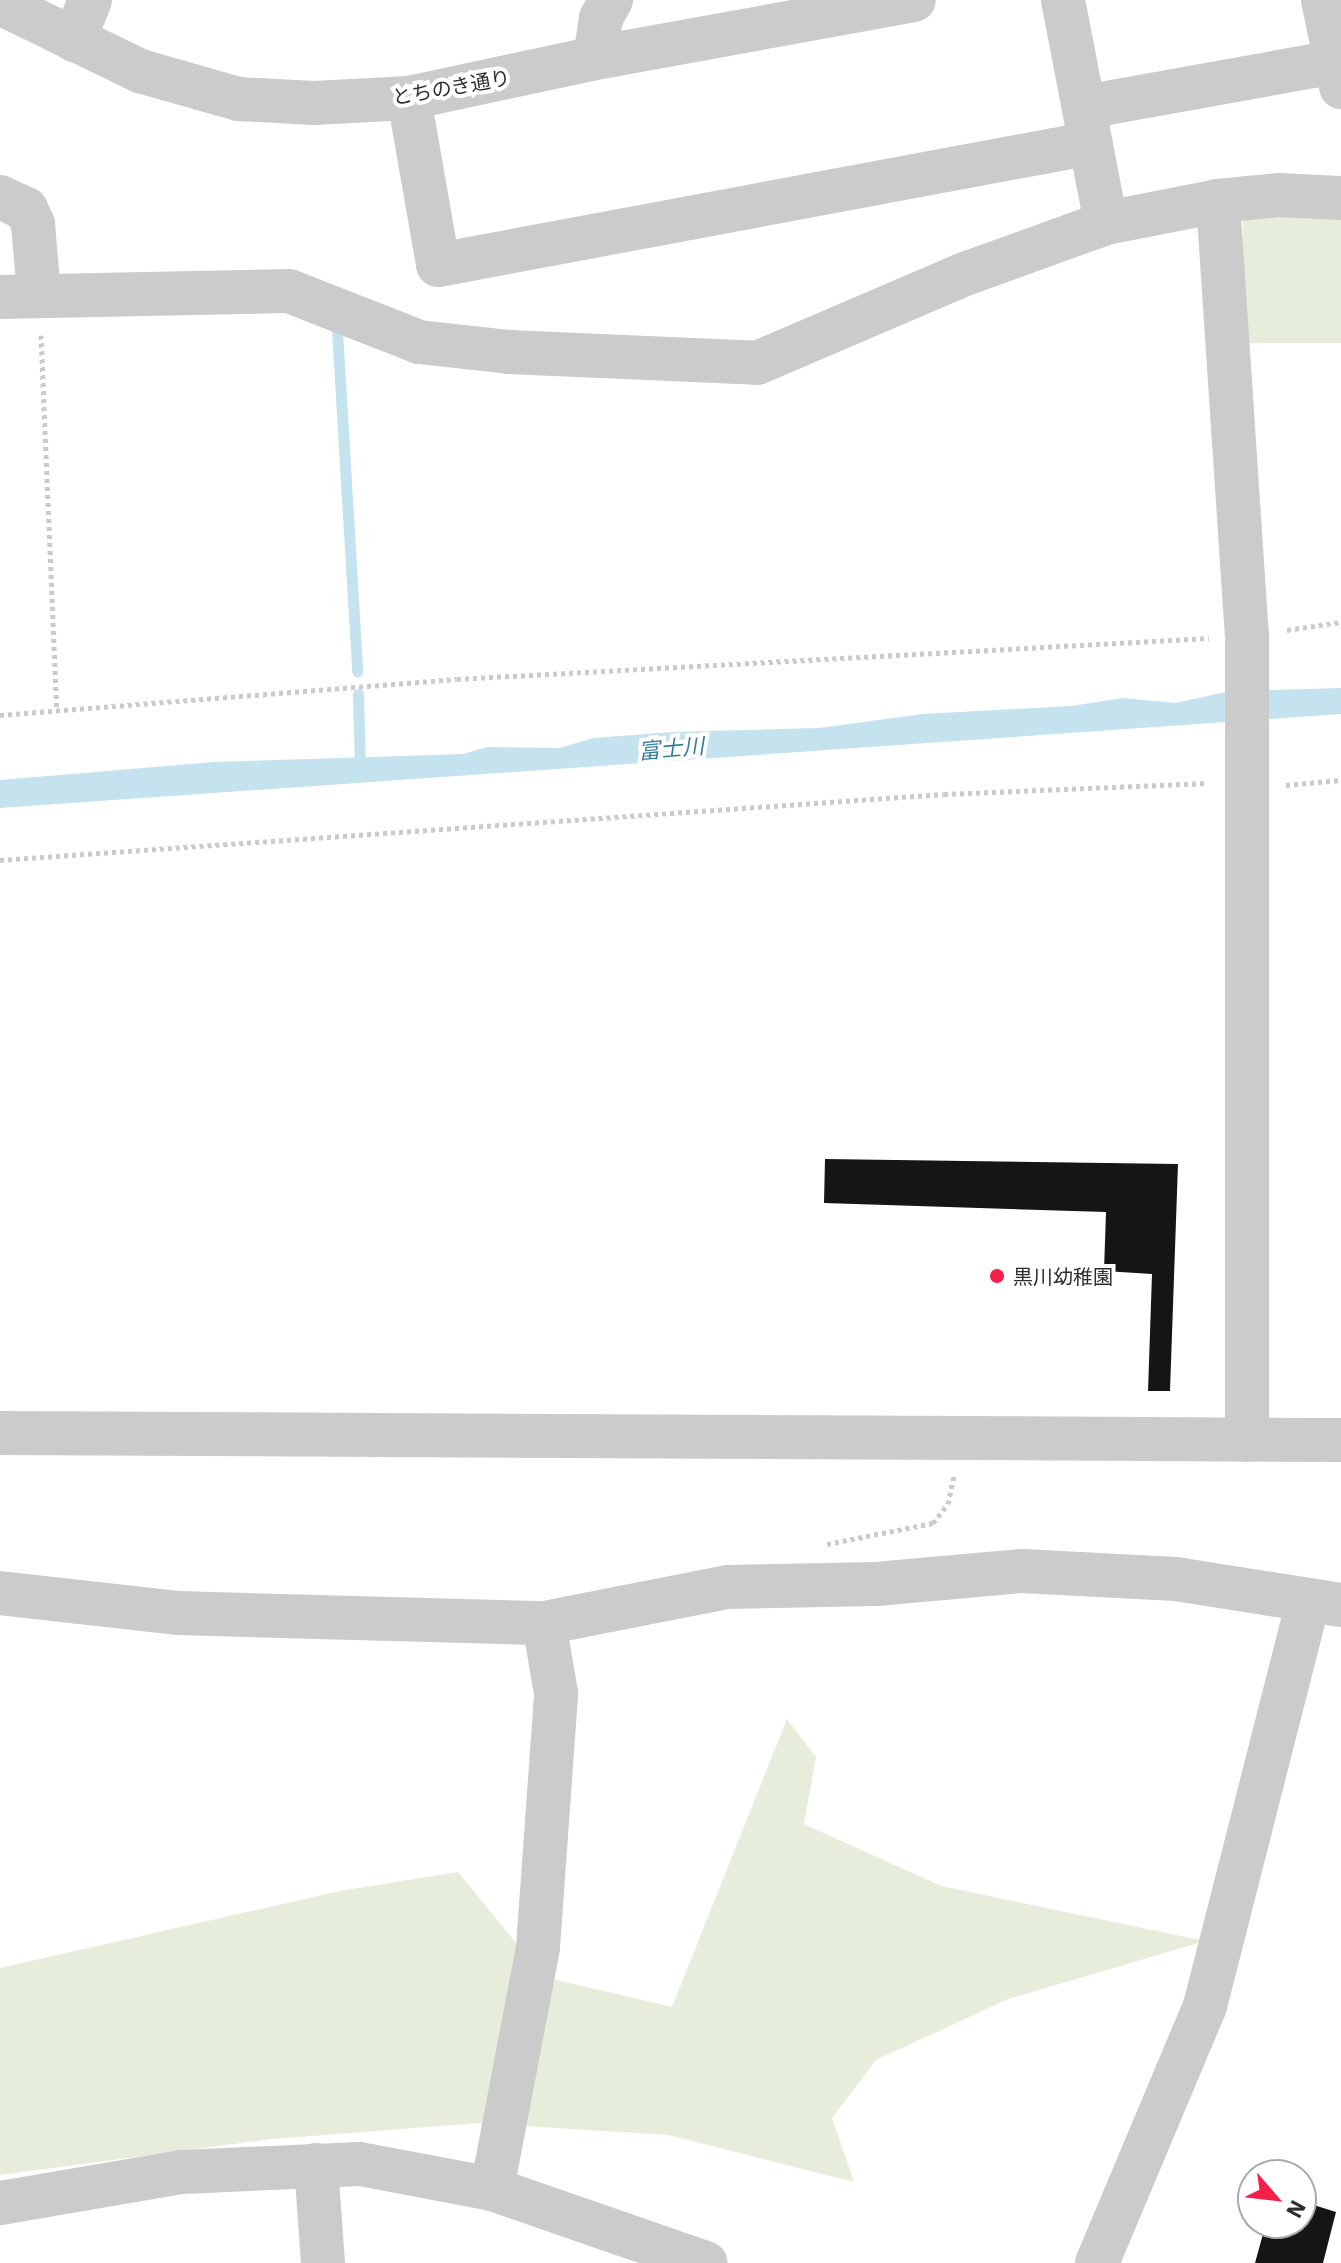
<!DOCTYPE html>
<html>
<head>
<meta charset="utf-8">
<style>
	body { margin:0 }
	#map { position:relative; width:1341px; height:2263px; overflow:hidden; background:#fff; font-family:"IBM Plex Sans","Noto Sans JP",sans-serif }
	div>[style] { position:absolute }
	.green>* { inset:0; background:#e6edda; transform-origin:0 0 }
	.water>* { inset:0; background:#c4e3ef }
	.stream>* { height:11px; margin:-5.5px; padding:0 5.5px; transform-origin:5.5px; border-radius:5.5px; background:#c4e3ef }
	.building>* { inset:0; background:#151515 }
	.path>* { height:5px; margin-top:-2.5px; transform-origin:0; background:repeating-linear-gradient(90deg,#cbcbcb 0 4px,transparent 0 8px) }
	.minor>* { height:44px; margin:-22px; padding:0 22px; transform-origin:22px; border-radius:22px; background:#cbcbcb }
	.dots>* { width:22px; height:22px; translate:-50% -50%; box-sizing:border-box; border:4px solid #fff; border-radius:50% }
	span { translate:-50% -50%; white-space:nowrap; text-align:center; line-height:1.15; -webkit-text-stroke:8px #fff; paint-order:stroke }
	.street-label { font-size:20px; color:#2e2e2e }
	.poi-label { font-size:20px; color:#2e2e2e }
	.left { translate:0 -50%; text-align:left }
	.water-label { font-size:22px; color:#347d97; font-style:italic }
	.north { position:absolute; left:1237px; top:2159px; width:80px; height:80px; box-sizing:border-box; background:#fff; border:2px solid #ababab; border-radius:50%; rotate:118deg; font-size:22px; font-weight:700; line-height:32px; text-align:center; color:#2e2e2e }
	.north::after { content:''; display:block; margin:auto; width:28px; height:36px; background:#f51f4a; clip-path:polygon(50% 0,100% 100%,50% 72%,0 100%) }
</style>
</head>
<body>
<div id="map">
	<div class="green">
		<div style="left:1341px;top:210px;width:133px;height:98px;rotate:90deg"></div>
		<div style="clip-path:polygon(787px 1719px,816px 1757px,804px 1824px,941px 1886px,1205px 1941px,1008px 1999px,876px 2060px,832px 2118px,854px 2182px,669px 2135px,478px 2123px,272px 2139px,0 2175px,0 1968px,340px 1891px,458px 1872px,544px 1977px,672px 2007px)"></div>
	</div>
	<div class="water">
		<div style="clip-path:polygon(1341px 688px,1341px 714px,0 808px,0 780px,214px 762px,463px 754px,487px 747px,560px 748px,593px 738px,673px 732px,819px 728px,923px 714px,1071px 706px,1123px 698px,1176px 703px,1230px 691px)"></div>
	</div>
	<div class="stream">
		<div style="left:337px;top:330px;width:342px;rotate:86.6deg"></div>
		<div style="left:358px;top:694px;width:75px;rotate:88.5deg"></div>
	</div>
	<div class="building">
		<div style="clip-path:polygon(825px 1159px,1178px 1164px,1170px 1391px,1148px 1391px,1152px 1274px,1104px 1271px,1106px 1212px,824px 1203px)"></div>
		<div style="clip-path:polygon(1301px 2201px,1336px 2212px,1323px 2263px,1255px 2263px,1266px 2223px,1301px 2223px)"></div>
	</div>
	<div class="path">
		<div style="left:41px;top:335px;width:376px;rotate:87.6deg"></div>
		<div style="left:1287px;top:630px;width:55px;rotate:-8.4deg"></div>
		<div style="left:0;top:715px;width:458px;rotate:-4.5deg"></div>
		<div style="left:457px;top:679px;width:753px;rotate:-3.12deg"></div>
		<div style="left:1286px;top:785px;width:55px;rotate:-5.2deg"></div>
		<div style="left:0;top:860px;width:946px;rotate:-4deg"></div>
		<div style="left:944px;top:794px;width:264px;rotate:-2.4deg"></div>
		<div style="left:827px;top:1544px;width:108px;rotate:-11.2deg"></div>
		<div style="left:933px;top:1523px;width:24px;rotate:-52deg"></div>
		<div style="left:948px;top:1504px;width:29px;rotate:-78deg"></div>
	</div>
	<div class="minor">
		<div style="left:1063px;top:0;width:227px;rotate:79.1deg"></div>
		<div style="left:1323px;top:0;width:89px;rotate:78.3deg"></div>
		<div style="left:0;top:3px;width:156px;rotate:25.9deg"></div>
		<div style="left:140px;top:71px;width:102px;rotate:15.9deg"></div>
		<div style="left:238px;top:99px;width:76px;rotate:3deg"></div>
		<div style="left:314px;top:103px;width:95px;rotate:-3deg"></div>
		<div style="left:409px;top:98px;width:190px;rotate:-12.1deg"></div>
		<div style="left:595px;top:58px;width:324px;rotate:-10.3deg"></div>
		<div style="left:74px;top:40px;width:43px;rotate:-68.2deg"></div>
		<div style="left:595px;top:58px;width:40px;rotate:-81.5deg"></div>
		<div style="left:601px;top:18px;width:21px;rotate:-61deg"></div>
		<div style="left:409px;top:98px;width:169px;rotate:80.1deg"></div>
		<div style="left:438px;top:265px;width:664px;rotate:-10.58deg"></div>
		<div style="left:1085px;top:107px;width:254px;rotate:-10.2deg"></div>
		<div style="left:0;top:197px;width:29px;rotate:25deg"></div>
		<div style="left:26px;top:209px;width:17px;rotate:65deg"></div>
		<div style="left:33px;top:224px;width:70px;rotate:85.1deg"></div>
		<div style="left:1218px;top:201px;width:436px;rotate:86.2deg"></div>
		<div style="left:1247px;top:636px;width:804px;rotate:90deg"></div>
		<div style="left:0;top:297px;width:289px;rotate:-1.2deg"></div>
		<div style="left:289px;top:291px;width:140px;rotate:21.4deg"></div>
		<div style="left:419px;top:342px;width:91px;rotate:6.3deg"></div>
		<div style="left:509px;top:352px;width:248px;rotate:2.5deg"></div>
		<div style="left:757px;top:363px;width:226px;rotate:-23.2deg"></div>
		<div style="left:965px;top:274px;width:150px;rotate:-19.9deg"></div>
		<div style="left:1106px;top:223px;width:114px;rotate:-11.1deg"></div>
		<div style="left:1218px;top:201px;width:61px;rotate:-5.6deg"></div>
		<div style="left:1279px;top:195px;width:62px;rotate:2.8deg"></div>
		<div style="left:0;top:1433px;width:1341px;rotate:0.3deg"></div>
		<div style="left:0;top:1593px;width:178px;rotate:6.4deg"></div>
		<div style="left:177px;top:1613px;width:367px;rotate:1.6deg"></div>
		<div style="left:544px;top:1623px;width:187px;rotate:-11.1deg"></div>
		<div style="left:728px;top:1587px;width:148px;rotate:-1.2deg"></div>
		<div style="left:876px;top:1584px;width:147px;rotate:-5.1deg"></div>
		<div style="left:1022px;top:1571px;width:154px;rotate:3deg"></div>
		<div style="left:1176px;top:1579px;width:167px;rotate:9deg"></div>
		<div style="left:316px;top:2165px;width:98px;rotate:85.9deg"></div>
		<div style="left:492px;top:2189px;width:246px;rotate:-79.2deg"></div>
		<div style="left:538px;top:1947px;width:255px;rotate:-85.9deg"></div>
		<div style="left:556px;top:1693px;width:71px;rotate:-99.7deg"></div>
		<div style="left:0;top:2203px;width:185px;rotate:-9.7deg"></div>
		<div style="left:182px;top:2172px;width:178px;rotate:-2.6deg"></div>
		<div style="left:360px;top:2164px;width:134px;rotate:10.7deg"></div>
		<div style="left:492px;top:2189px;width:226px;rotate:19.1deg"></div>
		<div style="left:1097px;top:2263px;width:279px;rotate:-67.2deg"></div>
		<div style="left:1205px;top:2006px;width:418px;rotate:-75.7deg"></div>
	</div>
	<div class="dots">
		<div style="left:997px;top:1276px;background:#f51f4a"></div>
	</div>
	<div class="street-label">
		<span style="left:451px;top:87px;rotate:-10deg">とちのき通り</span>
	</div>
	<div class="poi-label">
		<span class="left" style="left:1013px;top:1276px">黒川幼稚園</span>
	</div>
	<div class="water-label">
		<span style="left:671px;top:748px;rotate:-5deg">富士川</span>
	</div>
	<div class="north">N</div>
</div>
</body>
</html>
